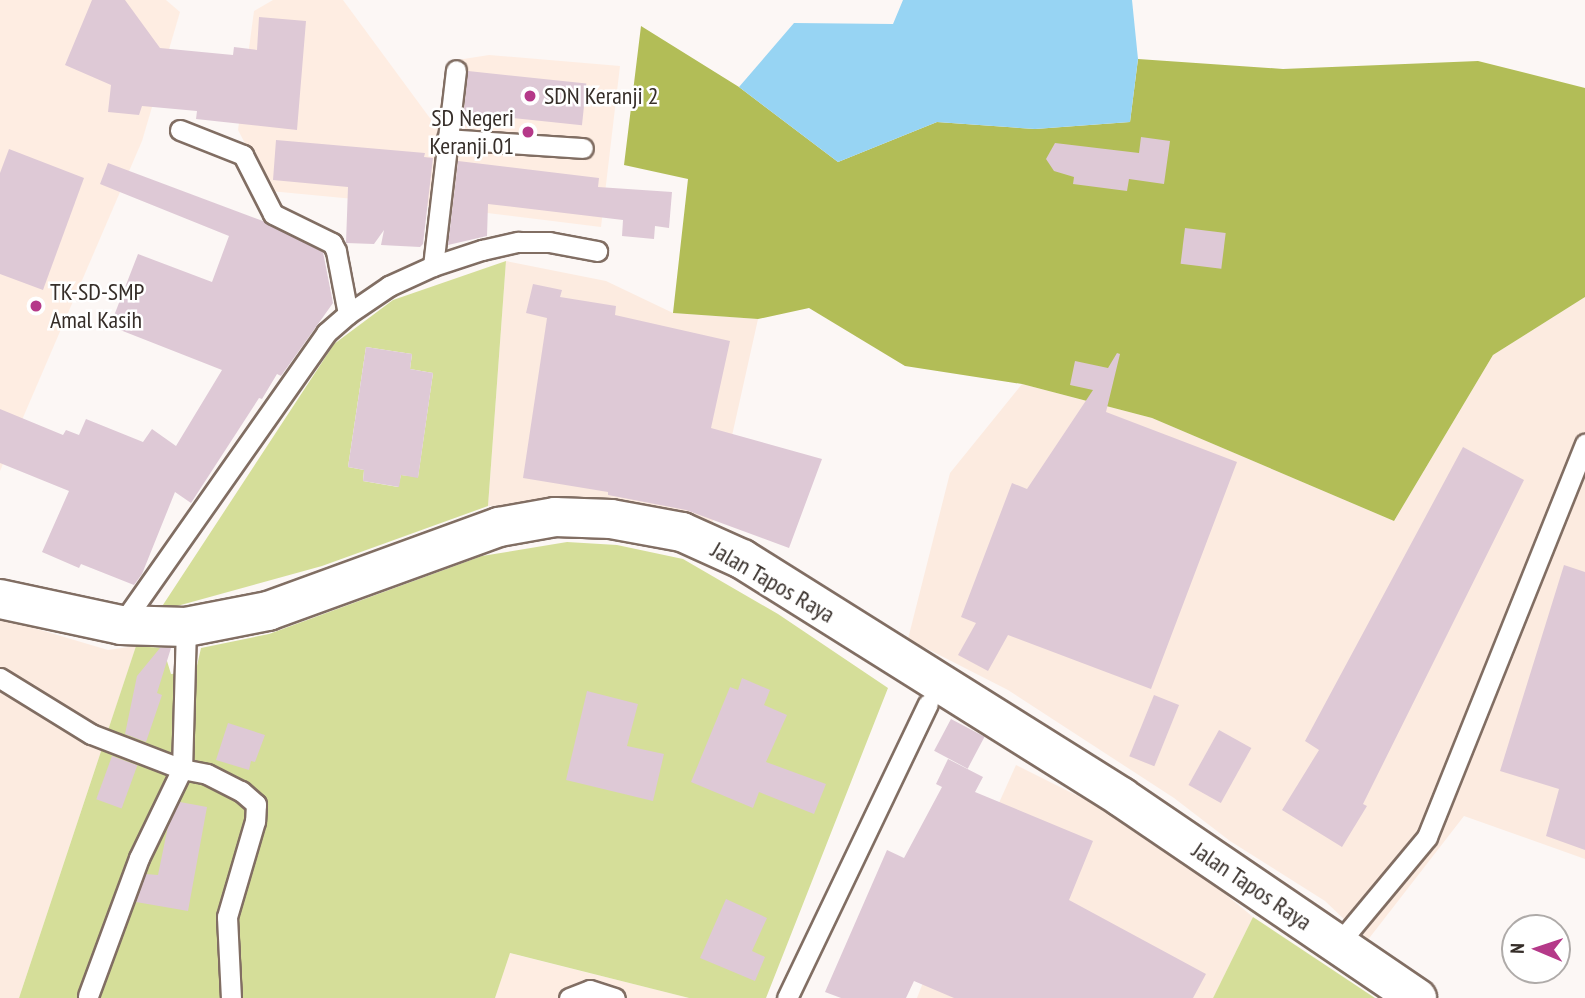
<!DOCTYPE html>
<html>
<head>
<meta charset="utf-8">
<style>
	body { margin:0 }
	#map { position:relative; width:1585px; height:998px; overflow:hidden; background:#fcf7f5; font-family:"PT Sans Narrow",sans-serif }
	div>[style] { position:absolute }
	.built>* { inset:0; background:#feede2 }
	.industrial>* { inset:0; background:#fcebe0 }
	.green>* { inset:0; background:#d5de99 }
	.forest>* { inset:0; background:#b2bd57 }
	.water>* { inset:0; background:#97d4f3 }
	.building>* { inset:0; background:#dec9d6; transform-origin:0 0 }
	.roads { filter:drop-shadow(2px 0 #816e63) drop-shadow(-2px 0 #816e63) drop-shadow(0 2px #816e63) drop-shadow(0 -2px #816e63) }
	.lane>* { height:19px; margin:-9.5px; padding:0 9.5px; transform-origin:9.5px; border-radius:9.5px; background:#fff }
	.secondary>* { height:38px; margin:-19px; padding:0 19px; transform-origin:19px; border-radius:19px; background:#fff }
	.dots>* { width:19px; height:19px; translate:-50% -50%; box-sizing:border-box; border:4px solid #fff; border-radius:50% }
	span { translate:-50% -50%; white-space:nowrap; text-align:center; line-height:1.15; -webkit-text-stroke:5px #fff; paint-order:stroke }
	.poi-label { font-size:24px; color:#362e29 }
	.left { translate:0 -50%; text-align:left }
	.right { translate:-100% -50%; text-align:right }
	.street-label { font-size:24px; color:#362e29 }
	.north { position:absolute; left:1501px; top:914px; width:70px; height:70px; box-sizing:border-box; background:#fff; border:2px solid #afaba9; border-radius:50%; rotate:272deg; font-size:19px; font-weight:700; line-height:28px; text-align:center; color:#362e29 }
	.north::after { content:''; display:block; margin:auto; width:24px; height:32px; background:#b53989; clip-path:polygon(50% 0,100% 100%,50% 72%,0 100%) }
</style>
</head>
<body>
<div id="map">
	<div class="built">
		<div style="clip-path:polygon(0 0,166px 0,180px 12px,142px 141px,0 471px)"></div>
		<div style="clip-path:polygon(273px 0,343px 0,435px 125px,451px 61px,489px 55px,620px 66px,601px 227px,438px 207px,270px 191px,238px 130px,254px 11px)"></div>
		<div style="clip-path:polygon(509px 953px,689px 998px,495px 998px)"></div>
	</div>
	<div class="industrial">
		<div style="clip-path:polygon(506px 261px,606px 281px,673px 313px,758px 319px,711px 530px,537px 504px,488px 506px)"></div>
		<div style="clip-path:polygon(1585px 297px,1585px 859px,1464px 816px,1367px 941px,1325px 901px,1230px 841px,1174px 798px,1008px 690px,908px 639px,950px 473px,1022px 384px,1152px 418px,1394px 521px,1493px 355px)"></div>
		<div style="clip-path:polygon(0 618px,108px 650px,136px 646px,19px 998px,0 998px)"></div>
		<div style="clip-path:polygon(1016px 765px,1108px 811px,1179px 856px,1253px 917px,1213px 998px,917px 998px,954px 903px)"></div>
	</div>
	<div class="green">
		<div style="clip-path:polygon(evenodd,506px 261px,488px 506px,322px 566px,159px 611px,334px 344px,393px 300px,506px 261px,366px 347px,412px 354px,410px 369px,433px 373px,418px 477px,401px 475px,398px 487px,363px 481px,364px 470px,348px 467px,366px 347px)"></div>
		<div style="clip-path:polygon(567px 542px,617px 545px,683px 559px,778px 614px,888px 688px,766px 998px,689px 998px,510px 953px,495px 998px,19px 998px,136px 646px,163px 648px,171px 674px,183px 673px,196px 670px,201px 648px,269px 634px,482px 556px)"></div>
		<div style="clip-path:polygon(1253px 917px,1375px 998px,1213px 998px)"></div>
	</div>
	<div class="forest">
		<div style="clip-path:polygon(641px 26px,739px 87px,838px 162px,937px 122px,1035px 129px,1130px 122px,1138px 59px,1283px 69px,1478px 61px,1585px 88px,1585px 297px,1493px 355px,1394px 521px,1152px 418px,1022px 384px,905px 366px,809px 308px,758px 319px,673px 313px,688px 179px,624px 165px)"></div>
	</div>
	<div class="water">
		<div style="clip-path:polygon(903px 0,1132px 0,1138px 59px,1130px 122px,1035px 129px,937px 122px,838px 162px,739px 87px,794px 23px,893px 24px)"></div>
	</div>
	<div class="building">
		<div style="clip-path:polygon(92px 0,125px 0,160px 48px,233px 55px,234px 47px,257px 50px,259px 17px,306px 21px,297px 130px,196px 119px,197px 111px,142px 106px,139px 115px,108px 112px,111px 85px,65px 65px)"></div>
		<div style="left:468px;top:71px;width:119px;height:42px;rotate:6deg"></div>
		<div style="clip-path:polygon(1141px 137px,1170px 141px,1164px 184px,1129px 179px,1127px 191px,1073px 184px,1074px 177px,1054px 171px,1046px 159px,1055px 143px,1139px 153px)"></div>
		<div style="clip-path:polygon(276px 140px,425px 153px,424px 157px,433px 158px,423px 244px,420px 247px,381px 245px,384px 230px,374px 244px,346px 243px,348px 187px,273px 180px)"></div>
		<div style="clip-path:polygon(9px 149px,84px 178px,43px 290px,0 274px,0 173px)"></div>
		<div style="clip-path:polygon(458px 161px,599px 178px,598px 187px,672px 192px,669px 228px,655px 226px,654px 239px,622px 236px,623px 220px,488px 204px,487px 236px,448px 245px)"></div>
		<div style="clip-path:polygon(108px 163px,263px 221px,323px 252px,333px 303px,281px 376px,277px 374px,262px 399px,259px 398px,191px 503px,175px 492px,142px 574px,134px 585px,81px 564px,79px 568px,42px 552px,69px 491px,0 463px,0 409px,63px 435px,66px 430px,79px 435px,86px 419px,143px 442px,152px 429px,176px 446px,222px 370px,110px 326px,138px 254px,212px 282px,229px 236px,100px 184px)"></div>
		<div style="left:1185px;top:228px;width:41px;height:36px;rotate:7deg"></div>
		<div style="clip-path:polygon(533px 284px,562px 290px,560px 297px,616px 306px,615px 315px,730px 341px,711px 428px,822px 459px,789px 548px,686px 510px,608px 495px,608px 492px,523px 478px,547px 318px,526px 313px)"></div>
		<div style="clip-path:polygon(366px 347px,412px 354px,410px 369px,433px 373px,418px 478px,401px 475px,399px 487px,363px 481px,364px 470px,348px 467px)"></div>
		<div style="clip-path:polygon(1117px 353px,1120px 354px,1106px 412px,1237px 462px,1151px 689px,1008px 635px,988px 671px,958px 655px,976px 623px,961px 617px,1012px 483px,1027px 489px,1093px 390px,1070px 385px,1075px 361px,1108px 368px)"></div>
		<div style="clip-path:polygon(1463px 447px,1524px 480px,1363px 804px,1367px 806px,1342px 847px,1282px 810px,1319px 750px,1305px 741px)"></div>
		<div style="clip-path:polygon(1564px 565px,1585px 572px,1585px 850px,1546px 836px,1559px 789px,1500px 771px)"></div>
		<div style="clip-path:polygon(160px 648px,171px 648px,157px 693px,162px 695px,146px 742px,125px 734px,137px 676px)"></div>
		<div style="clip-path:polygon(742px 678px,770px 690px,764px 705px,787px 715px,766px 762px,826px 784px,814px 814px,759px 792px,753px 808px,691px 782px,730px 687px,738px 690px)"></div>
		<div style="clip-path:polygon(587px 691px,638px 704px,627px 746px,664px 754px,653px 801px,566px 780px)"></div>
		<div style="left:1154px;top:695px;width:27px;height:66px;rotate:22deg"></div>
		<div style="left:951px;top:719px;width:38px;height:36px;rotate:28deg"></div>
		<div style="clip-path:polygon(228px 723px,265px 735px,255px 762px,251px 761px,249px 770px,216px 760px)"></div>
		<div style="left:1219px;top:730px;width:37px;height:63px;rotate:29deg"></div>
		<div style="left:112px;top:756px;width:27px;height:46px;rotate:20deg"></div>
		<div style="clip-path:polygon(948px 759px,983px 777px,975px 792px,1093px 841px,1069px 900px,1206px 974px,1193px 998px,954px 998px,914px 981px,906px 998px,841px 998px,825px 992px,887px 850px,904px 858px,942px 787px,936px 784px)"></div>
		<div style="clip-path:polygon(180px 802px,207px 807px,188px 911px,136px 902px,146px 874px,158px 875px,168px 826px)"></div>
		<div style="clip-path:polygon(726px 899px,767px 918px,752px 951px,765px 957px,755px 981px,700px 958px)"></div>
	</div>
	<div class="roads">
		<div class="lane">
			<div style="left:180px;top:130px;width:68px;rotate:21.6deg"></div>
			<div style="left:243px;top:155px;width:66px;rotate:63deg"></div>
			<div style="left:273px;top:214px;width:66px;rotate:26.2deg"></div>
			<div style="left:332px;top:243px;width:9px;rotate:63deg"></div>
			<div style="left:336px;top:251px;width:64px;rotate:79.2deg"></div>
			<div style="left:447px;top:139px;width:136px;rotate:3.8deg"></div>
			<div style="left:433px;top:266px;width:197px;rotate:-83.3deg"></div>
			<div style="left:121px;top:625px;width:357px;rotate:-54.9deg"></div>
			<div style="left:326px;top:333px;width:29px;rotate:-41deg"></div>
			<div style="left:348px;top:314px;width:50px;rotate:-34.3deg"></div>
			<div style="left:389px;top:286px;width:48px;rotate:-24.4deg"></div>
			<div style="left:433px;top:266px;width:52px;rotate:-18.1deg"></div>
			<div style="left:482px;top:250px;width:37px;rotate:-13deg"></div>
			<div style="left:518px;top:242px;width:31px"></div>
			<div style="left:549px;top:242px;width:49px;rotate:10.6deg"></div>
			<div style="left:186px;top:627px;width:142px;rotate:91.6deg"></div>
			<div style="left:182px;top:769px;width:25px;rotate:11deg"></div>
			<div style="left:207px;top:774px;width:38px;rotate:27deg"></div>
			<div style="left:241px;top:791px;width:20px;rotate:41deg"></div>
			<div style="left:256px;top:804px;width:17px;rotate:93deg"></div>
			<div style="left:255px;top:821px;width:100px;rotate:106.3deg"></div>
			<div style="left:227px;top:917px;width:81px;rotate:87.2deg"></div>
			<div style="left:0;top:678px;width:107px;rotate:31.6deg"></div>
			<div style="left:91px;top:734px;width:97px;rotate:21deg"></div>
			<div style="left:182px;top:769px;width:99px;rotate:115.8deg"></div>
			<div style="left:139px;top:858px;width:147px;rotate:110.3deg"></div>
			<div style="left:1338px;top:944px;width:139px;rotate:-50.2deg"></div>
			<div style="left:1427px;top:837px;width:424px;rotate:-68.1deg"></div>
			<div style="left:569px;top:998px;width:22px;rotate:-21deg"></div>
			<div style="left:590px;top:990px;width:26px;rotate:18deg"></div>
			<div style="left:787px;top:998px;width:326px;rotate:-64.4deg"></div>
		</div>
		<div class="secondary">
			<div style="left:0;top:599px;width:124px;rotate:12.1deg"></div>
			<div style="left:121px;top:625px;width:65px;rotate:1.8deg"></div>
			<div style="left:186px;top:627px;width:84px;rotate:-11deg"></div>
			<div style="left:268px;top:611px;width:246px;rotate:-20deg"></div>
			<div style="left:499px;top:527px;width:57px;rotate:-10.1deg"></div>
			<div style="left:555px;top:517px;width:56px;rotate:2deg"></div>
			<div style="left:611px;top:519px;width:72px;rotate:10.4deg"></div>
			<div style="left:682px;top:532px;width:66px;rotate:24.2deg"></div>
			<div style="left:742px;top:559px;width:448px;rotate:32.1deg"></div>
			<div style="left:1121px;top:797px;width:358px;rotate:34.2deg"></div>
		</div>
	</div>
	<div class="dots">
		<div style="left:530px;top:96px;background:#b53989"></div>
		<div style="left:528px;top:132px;background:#b53989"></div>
		<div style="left:36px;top:306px;background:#b53989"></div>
	</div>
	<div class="poi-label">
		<span class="left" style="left:544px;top:96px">SDN Keranji 2</span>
		<span class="right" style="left:514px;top:132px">SD Negeri<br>Keranji 01</span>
		<span class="left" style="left:50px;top:306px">TK-SD-SMP<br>Amal Kasih</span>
	</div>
	<div class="street-label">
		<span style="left:773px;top:582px;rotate:30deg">Jalan Tapos Raya</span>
		<span style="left:1252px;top:886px;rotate:34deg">Jalan Tapos Raya</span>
	</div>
	<div class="north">N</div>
</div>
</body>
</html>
